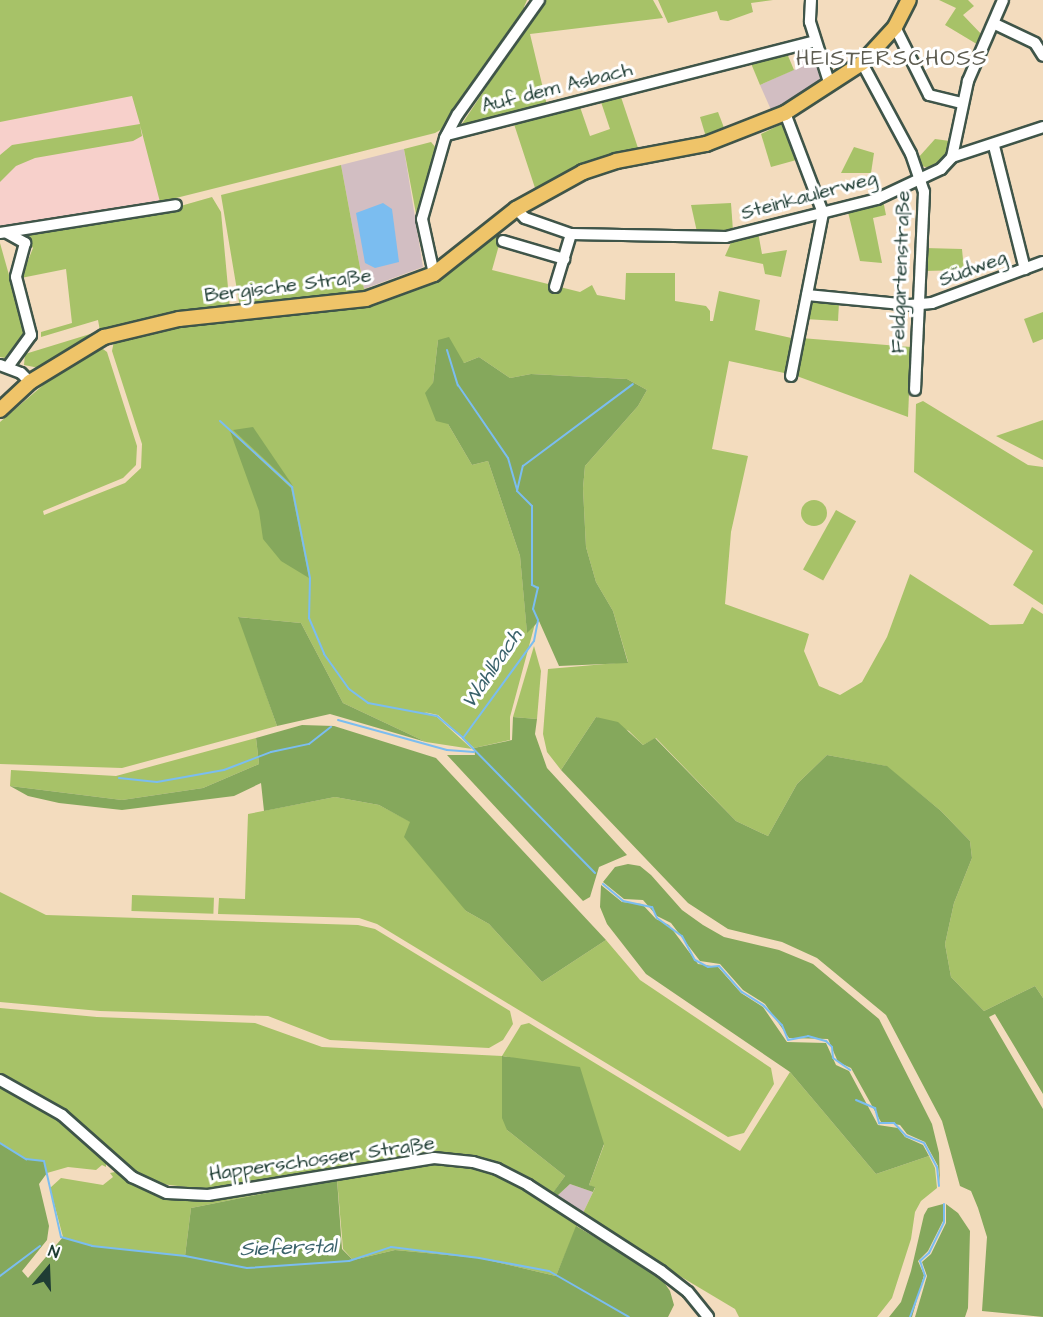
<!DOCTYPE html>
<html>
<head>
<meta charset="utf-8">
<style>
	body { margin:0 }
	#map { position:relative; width:1043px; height:1317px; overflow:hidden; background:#f3dcbe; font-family:"Architects Daughter",sans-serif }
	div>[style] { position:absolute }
	.built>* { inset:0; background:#f7d0cb }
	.industrial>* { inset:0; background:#d2bec2 }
	.green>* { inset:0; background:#a7c268; transform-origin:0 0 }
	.round { border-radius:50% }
	.forest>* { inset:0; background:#85a85c }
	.water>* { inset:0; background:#7bbdf0 }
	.stream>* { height:2px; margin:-1px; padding:0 1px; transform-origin:1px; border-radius:1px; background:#7bbdf0 }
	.roads { filter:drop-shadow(2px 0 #3f5549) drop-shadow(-2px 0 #3f5549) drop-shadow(0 2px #3f5549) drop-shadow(0 -2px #3f5549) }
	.minor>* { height:10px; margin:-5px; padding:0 5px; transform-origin:5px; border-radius:5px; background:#fff }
	.major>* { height:14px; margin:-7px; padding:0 7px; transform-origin:7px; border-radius:7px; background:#efc469 }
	span { translate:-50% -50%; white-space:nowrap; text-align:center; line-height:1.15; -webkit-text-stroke:6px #fff; paint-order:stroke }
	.street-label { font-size:20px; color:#1f3d34 }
	.water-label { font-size:21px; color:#3b636c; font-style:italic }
	.quarter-label { font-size:22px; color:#5e5d51; letter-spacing:1.5px }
	.north { position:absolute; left:18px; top:1239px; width:60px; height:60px; -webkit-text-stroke:4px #fff; paint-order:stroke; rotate:19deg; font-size:16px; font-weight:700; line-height:24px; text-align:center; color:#1f3d34 }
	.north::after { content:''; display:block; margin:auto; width:21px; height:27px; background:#1f3d34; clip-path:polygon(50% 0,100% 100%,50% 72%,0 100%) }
</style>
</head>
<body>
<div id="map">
	<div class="built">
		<div style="clip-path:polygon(133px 96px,160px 202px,0 228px,0 122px)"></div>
	</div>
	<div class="industrial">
		<div style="clip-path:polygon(811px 45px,825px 82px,772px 112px,760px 85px,802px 66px,795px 49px)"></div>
		<div style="clip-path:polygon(404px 149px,423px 267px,364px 289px,341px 165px)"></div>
		<div style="clip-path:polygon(570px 1184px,593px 1192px,583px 1213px,557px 1196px)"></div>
	</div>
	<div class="green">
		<div style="clip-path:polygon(0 0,527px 0,524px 7px,528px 12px,444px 128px,435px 133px,160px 202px,140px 125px,142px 136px,133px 141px,35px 158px,16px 166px,0 182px,0 155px,12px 145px,140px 124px,132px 96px,0 122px)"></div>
		<div style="clip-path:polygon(544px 0,653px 0,663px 18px,530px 34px,547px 105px,460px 127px)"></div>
		<div style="clip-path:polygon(658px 0,773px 0,751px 3px,753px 12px,728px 21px,720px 20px,717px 11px,668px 23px)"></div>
		<div style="clip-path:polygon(939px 0,968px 0,974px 6px,963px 15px,984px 37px,980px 46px,945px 25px,956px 8px)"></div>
		<div style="clip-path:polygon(786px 51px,794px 70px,760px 85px,750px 61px)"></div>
		<div style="clip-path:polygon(620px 94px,639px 151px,579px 167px,535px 188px,513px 121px,579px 104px,590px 136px,610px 129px,600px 99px)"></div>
		<div style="clip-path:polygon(718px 112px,726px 133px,706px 137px,700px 117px)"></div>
		<div style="clip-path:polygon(786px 122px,800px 159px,771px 167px,761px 134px)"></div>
		<div style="clip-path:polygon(935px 139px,950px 141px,946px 156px,929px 168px,922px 166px,918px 158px)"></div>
		<div style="clip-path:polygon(431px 142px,437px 149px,417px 219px,404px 149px)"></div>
		<div style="clip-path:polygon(854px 147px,874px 153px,871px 173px,841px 173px)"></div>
		<div style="clip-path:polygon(341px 165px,364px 289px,391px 282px,391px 285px,386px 290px,240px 308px,221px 195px)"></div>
		<div style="clip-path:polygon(212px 197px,221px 212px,230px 309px,76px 346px,39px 368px,24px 365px,25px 354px,100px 331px,98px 320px,41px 337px,41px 332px,72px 323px,66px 269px,21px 278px,33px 248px,21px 233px,163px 211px)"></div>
		<div style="clip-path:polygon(883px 200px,886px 215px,873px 218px,882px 263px,860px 261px,848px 212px)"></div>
		<div style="clip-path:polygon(731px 203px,733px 231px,697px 232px,691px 205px)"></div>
		<div style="clip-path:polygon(758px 232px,762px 254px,787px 250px,781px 277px,765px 274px,763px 264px,725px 256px,733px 238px)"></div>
		<div style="clip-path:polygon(493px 235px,501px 238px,492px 270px,580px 292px,592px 285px,597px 295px,625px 300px,626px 273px,675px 273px,675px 301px,706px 306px,710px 311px,710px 321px,713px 321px,719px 291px,760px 300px,755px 330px,796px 339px,789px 374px,729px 361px,712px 449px,748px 456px,731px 532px,725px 604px,809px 634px,804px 651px,819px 686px,840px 695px,862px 682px,887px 637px,910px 574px,990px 625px,1023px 624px,1032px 607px,1043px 614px,1043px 998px,1035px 986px,984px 1011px,951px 977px,945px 944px,954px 903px,972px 858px,970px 841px,941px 811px,886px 766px,827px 755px,797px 784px,768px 836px,736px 821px,656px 738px,643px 745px,629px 731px,596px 717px,561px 770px,547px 752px,543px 734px,548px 669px,628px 662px,613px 611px,596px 582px,586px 547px,583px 488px,585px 466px,638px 406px,647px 390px,627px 379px,531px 374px,510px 378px,479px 357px,464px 363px,438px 340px,433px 383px,448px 424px,472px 465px,488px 461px,520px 556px,527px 632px,536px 620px,510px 717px,510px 740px,474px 748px,438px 715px,424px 712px,437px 717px,472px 749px,426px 742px,343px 703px,301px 623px,239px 617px,277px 726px,122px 768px,0 764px,0 422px,76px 357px,99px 346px,107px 352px,137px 446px,136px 465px,123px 478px,43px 511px,44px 515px,125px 483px,141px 468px,142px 444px,112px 351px,114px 341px,161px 327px,349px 306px,444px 273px)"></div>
		<div style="clip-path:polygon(0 243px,25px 332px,5px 358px,0 357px)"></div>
		<div style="clip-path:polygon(925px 248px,962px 249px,964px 270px,924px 271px)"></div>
		<div style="clip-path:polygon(812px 301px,839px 303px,838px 321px,805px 319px)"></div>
		<div style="clip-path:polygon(1043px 312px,1043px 339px,1033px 343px,1024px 319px)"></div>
		<div style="clip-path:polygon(801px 338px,911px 347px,908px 417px,794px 375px)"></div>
		<div style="clip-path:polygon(923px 401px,1028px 465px,1043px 467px,1043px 605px,1013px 585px,1033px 551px,914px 472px,916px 404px)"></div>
		<div style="clip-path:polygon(1043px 420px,1043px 460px,996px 436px)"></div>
		<div class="round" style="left:801px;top:500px;width:26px;height:26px"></div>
		<div style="left:836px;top:510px;width:23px;height:68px;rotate:29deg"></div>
		<div style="clip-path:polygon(534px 646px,541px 671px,537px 719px,513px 717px)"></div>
		<div style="clip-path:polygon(256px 738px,259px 764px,203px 788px,122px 800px,10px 786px,11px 770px,116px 776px)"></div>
		<div style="clip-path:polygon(335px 797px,379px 805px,411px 822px,466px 911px,489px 924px,542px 982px,606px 940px,640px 980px,771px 1068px,774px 1084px,744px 1133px,728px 1137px,377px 924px,359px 918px,218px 914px,219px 898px,245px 899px,248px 814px)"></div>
		<div style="clip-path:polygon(0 892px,46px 915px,358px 925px,375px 929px,510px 1011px,513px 1024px,503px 1040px,489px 1048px,330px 1040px,268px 1016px,100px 1011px,0 1002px)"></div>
		<div style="left:132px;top:895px;width:82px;height:16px;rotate:2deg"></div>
		<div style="clip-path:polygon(evenodd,0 1008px,97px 1017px,255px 1023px,322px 1047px,502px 1056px,521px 1025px,529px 1023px,740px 1151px,790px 1072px,876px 1174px,929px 1156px,935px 1168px,937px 1188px,921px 1201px,915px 1212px,911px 1239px,892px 1298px,877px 1317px,739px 1317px,735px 1309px,678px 1275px,700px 1296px,714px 1317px,697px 1296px,512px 1172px,429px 1154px,211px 1190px,153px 1183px,134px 1174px,56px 1104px,0 1076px,0 1008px,503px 1056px,522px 1060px,604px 1145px,589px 1185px,595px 1188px,583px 1213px,553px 1193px,565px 1176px,507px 1130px,503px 1056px)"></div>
		<div style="clip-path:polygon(0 1085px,59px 1117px,106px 1162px,106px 1167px,102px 1165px,96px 1170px,68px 1167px,47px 1173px,0 1142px)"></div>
		<div style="clip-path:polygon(425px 1162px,475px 1167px,513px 1181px,659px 1275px,577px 1226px,556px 1276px,479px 1258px,395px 1250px,353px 1260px,343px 1249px,337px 1179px,191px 1208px,185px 1256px,92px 1246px,63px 1237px,50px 1188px,61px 1178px,103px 1185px,113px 1177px,110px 1173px,115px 1172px,169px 1196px)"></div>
	</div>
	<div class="forest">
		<div style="clip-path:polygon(449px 337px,464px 363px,479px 357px,510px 378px,531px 374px,627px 379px,647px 390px,638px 406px,585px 466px,583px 488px,586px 547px,596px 582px,613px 611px,628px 663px,559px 666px,539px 621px,527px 633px,520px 556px,488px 461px,472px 465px,448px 424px,436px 421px,425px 393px,433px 383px,438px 340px)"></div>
		<div style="clip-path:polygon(253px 427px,293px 486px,233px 430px)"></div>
		<div style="clip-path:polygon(230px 431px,291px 488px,309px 578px,281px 561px,263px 539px,259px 511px)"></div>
		<div style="clip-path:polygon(238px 617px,301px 623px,343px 703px,426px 742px,330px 714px,277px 726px)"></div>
		<div style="clip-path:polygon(513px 717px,537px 719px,535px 734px,547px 768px,627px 855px,599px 867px,590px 897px,583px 901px,447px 755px,475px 755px,474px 748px,512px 740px)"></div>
		<div style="clip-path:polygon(596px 717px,618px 722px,643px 745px,655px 738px,736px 821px,768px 836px,797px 784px,827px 755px,887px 766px,941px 811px,970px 841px,972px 858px,954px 903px,945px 944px,951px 977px,984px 1011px,1035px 986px,1043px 998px,1043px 1094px,995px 1014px,989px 1017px,1043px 1109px,1043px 1317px,982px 1311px,987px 1237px,978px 1208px,971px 1191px,960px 1186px,942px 1121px,886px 1015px,817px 958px,782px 942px,728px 929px,688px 903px,561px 770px)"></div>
		<div style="clip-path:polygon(302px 725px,334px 726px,436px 758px,606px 940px,542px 982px,489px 924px,466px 911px,404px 837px,410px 822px,379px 805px,335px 797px,264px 811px,261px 783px,234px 796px,122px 810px,59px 803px,28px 796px,10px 786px,122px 800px,203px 788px,259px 764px,256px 738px)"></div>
		<div style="clip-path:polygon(628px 864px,640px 866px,651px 875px,682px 910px,703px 925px,724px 937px,779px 950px,813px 964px,879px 1019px,932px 1124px,939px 1153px,940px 1184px,938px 1166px,925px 1142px,907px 1134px,900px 1125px,881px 1122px,851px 1068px,838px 1062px,828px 1039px,789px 1038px,765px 1004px,743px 990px,720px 964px,700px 961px,671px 923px,657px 916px,643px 900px,624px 899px,603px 882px,615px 867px)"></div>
		<div style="clip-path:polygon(601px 885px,622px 902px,642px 904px,656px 919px,669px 925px,698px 964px,718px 967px,741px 993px,763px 1007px,787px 1042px,826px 1043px,836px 1065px,849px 1071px,878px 1125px,898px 1128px,905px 1137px,923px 1145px,929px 1156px,876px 1174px,790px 1072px,646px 974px,607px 924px,600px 907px)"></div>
		<div style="clip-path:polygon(502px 1056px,580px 1067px,604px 1144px,589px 1185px,595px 1187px,593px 1192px,570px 1184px,557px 1196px,552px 1194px,565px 1176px,507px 1130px,502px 1118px)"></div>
		<div style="clip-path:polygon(0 1142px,26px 1159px,44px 1161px,47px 1173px,39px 1184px,49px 1226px,47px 1240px,22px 1271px,28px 1278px,63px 1237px,92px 1246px,185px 1256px,191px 1208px,337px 1179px,342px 1249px,353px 1260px,395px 1250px,479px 1258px,556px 1276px,576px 1226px,659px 1275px,670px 1291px,674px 1305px,668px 1317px,0 1317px)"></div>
		<div style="clip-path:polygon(943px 1204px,943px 1221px,928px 1251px,918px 1261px,924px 1275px,912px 1317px,889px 1317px,901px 1302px,911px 1271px,924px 1215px,928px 1208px)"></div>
		<div style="clip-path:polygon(946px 1204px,958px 1213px,970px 1231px,968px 1308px,965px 1317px,915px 1317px,927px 1276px,922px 1262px,931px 1254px,946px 1223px)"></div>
	</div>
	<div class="water">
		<div style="clip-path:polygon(383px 203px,392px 209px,399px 262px,375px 268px,365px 263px,356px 213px)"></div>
	</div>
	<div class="stream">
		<div style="left:447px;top:350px;width:37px;rotate:73deg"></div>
		<div style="left:458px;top:385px;width:88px;rotate:55.6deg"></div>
		<div style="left:508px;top:458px;width:33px;rotate:74deg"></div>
		<div style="left:220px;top:421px;width:98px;rotate:42.5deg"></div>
		<div style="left:292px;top:487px;width:93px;rotate:78.8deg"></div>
		<div style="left:310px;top:578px;width:40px;rotate:91.4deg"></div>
		<div style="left:309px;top:618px;width:39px;rotate:67deg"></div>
		<div style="left:324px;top:654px;width:43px;rotate:54.5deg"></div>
		<div style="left:349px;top:689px;width:24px;rotate:36deg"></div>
		<div style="left:368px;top:703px;width:70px;rotate:10.7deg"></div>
		<div style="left:437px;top:716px;width:34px;rotate:40deg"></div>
		<div style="left:338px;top:720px;width:113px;rotate:15.4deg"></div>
		<div style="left:447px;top:750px;width:27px;rotate:4deg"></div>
		<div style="left:119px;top:778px;width:38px;rotate:6deg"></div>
		<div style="left:157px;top:782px;width:68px;rotate:-10.2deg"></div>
		<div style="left:224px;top:770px;width:50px;rotate:-21deg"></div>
		<div style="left:271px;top:752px;width:39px;rotate:-12deg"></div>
		<div style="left:309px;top:744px;width:28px;rotate:-38deg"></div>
		<div style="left:595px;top:873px;width:189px;rotate:-134.4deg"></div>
		<div style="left:463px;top:738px;width:120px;rotate:-53.8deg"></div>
		<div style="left:534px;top:641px;width:21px;rotate:-79deg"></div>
		<div style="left:538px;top:620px;width:12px;rotate:-114deg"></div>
		<div style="left:533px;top:609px;width:22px;rotate:-77deg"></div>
		<div style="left:538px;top:588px;width:7px;rotate:-153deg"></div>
		<div style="left:532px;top:585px;width:79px;rotate:-90deg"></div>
		<div style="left:532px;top:506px;width:21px;rotate:-135deg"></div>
		<div style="left:517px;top:491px;width:26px;rotate:-77deg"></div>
		<div style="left:523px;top:466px;width:137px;rotate:-36.7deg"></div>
		<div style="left:603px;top:884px;width:26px;rotate:40deg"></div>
		<div style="left:623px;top:901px;width:30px;rotate:12deg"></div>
		<div style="left:652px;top:907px;width:12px;rotate:66deg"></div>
		<div style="left:657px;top:918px;width:31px;rotate:36deg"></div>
		<div style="left:682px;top:936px;width:27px;rotate:62deg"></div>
		<div style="left:695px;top:960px;width:15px;rotate:28deg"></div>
		<div style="left:708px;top:967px;width:11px;rotate:-5deg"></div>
		<div style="left:719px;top:966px;width:35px;rotate:49deg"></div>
		<div style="left:742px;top:992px;width:26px;rotate:32deg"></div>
		<div style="left:764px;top:1006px;width:26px;rotate:47deg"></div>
		<div style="left:782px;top:1025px;width:16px;rotate:68deg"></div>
		<div style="left:788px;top:1040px;width:20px;rotate:-11deg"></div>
		<div style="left:808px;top:1036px;width:19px;rotate:16deg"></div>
		<div style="left:826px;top:1041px;width:8px;rotate:45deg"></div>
		<div style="left:832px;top:1047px;width:11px;rotate:85deg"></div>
		<div style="left:833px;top:1058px;width:21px;rotate:35deg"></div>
		<div style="left:856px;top:1100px;width:21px;rotate:23deg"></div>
		<div style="left:875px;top:1108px;width:16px;rotate:75deg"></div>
		<div style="left:879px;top:1123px;width:15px"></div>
		<div style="left:894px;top:1123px;width:18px;rotate:47deg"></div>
		<div style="left:906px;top:1136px;width:19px;rotate:21deg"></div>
		<div style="left:924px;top:1143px;width:27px;rotate:62deg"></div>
		<div style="left:937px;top:1167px;width:19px;rotate:84deg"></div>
		<div style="left:0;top:1143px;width:31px;rotate:32deg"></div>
		<div style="left:26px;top:1159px;width:18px;rotate:6deg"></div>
		<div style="left:44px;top:1161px;width:78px;rotate:77.4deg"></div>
		<div style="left:61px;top:1237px;width:32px;rotate:16deg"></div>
		<div style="left:92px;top:1246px;width:94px;rotate:6.1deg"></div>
		<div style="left:185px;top:1256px;width:63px;rotate:11deg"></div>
		<div style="left:247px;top:1268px;width:102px;rotate:-3.9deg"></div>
		<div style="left:349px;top:1261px;width:44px;rotate:-18.4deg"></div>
		<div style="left:391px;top:1247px;width:89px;rotate:7.1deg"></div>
		<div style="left:479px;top:1258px;width:71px;rotate:10.5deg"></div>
		<div style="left:549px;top:1271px;width:92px;rotate:29.9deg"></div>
		<div style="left:0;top:1276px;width:50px;rotate:-36.9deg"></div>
		<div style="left:910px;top:1317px;width:44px;rotate:-69.9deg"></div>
		<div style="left:925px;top:1276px;width:16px;rotate:-108deg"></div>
		<div style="left:920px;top:1261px;width:12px;rotate:-42deg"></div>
		<div style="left:929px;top:1253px;width:34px;rotate:-64deg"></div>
		<div style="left:944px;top:1222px;width:18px;rotate:-90deg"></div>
	</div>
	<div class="roads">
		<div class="minor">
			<div style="left:811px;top:0;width:22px;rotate:93deg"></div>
			<div style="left:810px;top:22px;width:66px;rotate:72.4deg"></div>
			<div style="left:995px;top:24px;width:44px;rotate:25.4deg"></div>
			<div style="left:1035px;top:43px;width:15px;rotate:58deg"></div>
			<div style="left:895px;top:27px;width:76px;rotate:63.4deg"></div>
			<div style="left:929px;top:95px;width:34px;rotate:14deg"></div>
			<div style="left:862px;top:63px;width:103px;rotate:61.7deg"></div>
			<div style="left:911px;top:154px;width:40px;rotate:71.1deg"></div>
			<div style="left:924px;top:192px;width:198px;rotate:92.6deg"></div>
			<div style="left:785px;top:113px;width:107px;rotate:69.2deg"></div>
			<div style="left:823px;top:213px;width:166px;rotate:101.1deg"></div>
			<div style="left:447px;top:135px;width:380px;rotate:-14.3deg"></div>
			<div style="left:994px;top:146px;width:127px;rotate:75.9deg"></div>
			<div style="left:952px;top:157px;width:96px;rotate:-18.2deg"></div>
			<div style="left:516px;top:209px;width:13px;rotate:45deg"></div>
			<div style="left:525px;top:218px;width:49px;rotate:19.2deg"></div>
			<div style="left:571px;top:234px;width:155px;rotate:1.1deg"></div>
			<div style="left:726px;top:237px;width:156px;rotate:-14.1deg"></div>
			<div style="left:877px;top:199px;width:71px;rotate:-25.1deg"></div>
			<div style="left:941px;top:169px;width:16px;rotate:-47deg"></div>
			<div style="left:952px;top:157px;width:78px;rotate:-78.1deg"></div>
			<div style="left:968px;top:81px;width:88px;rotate:-66.6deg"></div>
			<div style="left:0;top:233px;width:178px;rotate:-9deg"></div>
			<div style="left:7px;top:233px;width:21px;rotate:29deg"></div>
			<div style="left:25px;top:243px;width:35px;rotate:105deg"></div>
			<div style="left:16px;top:277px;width:60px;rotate:75.5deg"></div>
			<div style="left:31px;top:335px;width:39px;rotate:126deg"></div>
			<div style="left:503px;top:241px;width:64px;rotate:16.4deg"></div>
			<div style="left:434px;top:274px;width:56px;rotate:-102.3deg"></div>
			<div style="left:422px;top:219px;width:84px;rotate:-74.1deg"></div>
			<div style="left:445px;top:138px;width:27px;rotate:-62deg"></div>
			<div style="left:458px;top:114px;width:140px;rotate:-54.6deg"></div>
			<div style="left:555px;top:287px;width:55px;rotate:-73.2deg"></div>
			<div style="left:807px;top:295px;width:103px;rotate:5.5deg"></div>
			<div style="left:910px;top:305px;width:22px;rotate:-5deg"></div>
			<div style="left:932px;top:303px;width:118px;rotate:-20.3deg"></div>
			<div style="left:0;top:365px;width:22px;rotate:21deg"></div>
			<div style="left:21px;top:373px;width:13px;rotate:45deg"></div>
			<div style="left:0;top:1080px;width:71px;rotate:29.4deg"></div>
			<div style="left:62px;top:1115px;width:94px;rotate:41.5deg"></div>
			<div style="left:132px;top:1177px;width:38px;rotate:25deg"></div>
			<div style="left:167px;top:1193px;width:41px;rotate:2.8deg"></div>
			<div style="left:208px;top:1195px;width:229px;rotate:-9.3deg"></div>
			<div style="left:434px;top:1158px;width:39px;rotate:6deg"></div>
			<div style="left:473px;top:1162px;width:25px;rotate:16deg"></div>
			<div style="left:497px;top:1169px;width:35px;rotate:27deg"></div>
			<div style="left:528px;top:1185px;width:158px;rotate:32.9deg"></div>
			<div style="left:661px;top:1271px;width:34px;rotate:38deg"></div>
			<div style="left:688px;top:1292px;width:32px;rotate:51deg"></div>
		</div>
		<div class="major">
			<div style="left:0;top:410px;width:41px;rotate:-43deg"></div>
			<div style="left:30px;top:382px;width:87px;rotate:-31.3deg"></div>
			<div style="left:104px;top:337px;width:77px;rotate:-13.5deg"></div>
			<div style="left:179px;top:319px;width:188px;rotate:-6.1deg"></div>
			<div style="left:366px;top:299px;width:72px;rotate:-20.2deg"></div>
			<div style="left:434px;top:274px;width:105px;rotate:-38.4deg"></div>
			<div style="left:516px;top:209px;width:77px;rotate:-28.9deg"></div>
			<div style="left:583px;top:172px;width:35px;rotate:-18deg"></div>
			<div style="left:616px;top:161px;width:92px;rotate:-10.7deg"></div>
			<div style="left:706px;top:144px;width:85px;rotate:-21.4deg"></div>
			<div style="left:785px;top:113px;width:92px;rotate:-33deg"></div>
			<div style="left:862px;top:63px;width:49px;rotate:-47.5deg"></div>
			<div style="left:895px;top:27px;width:30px;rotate:-63deg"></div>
		</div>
	</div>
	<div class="street-label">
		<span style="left:557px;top:88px;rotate:-14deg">Auf dem Asbach</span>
		<span style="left:809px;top:196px;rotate:-15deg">Steinkaulerweg</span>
		<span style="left:973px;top:269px;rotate:-20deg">Südweg</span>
		<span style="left:901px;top:272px;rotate:-88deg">Feldgartenstraße</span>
		<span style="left:288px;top:286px;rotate:-7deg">Bergische Straße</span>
		<span style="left:322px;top:1159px;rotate:-8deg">Happerschosser Straße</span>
	</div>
	<div class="water-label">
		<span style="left:492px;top:669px;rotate:-56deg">Wahlbach</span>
		<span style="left:288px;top:1248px;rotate:-2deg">Sieferstal</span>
	</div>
	<div class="quarter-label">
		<span style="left:892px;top:59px">HEISTERSCHOSS</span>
	</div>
	<div class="north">N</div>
</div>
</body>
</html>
